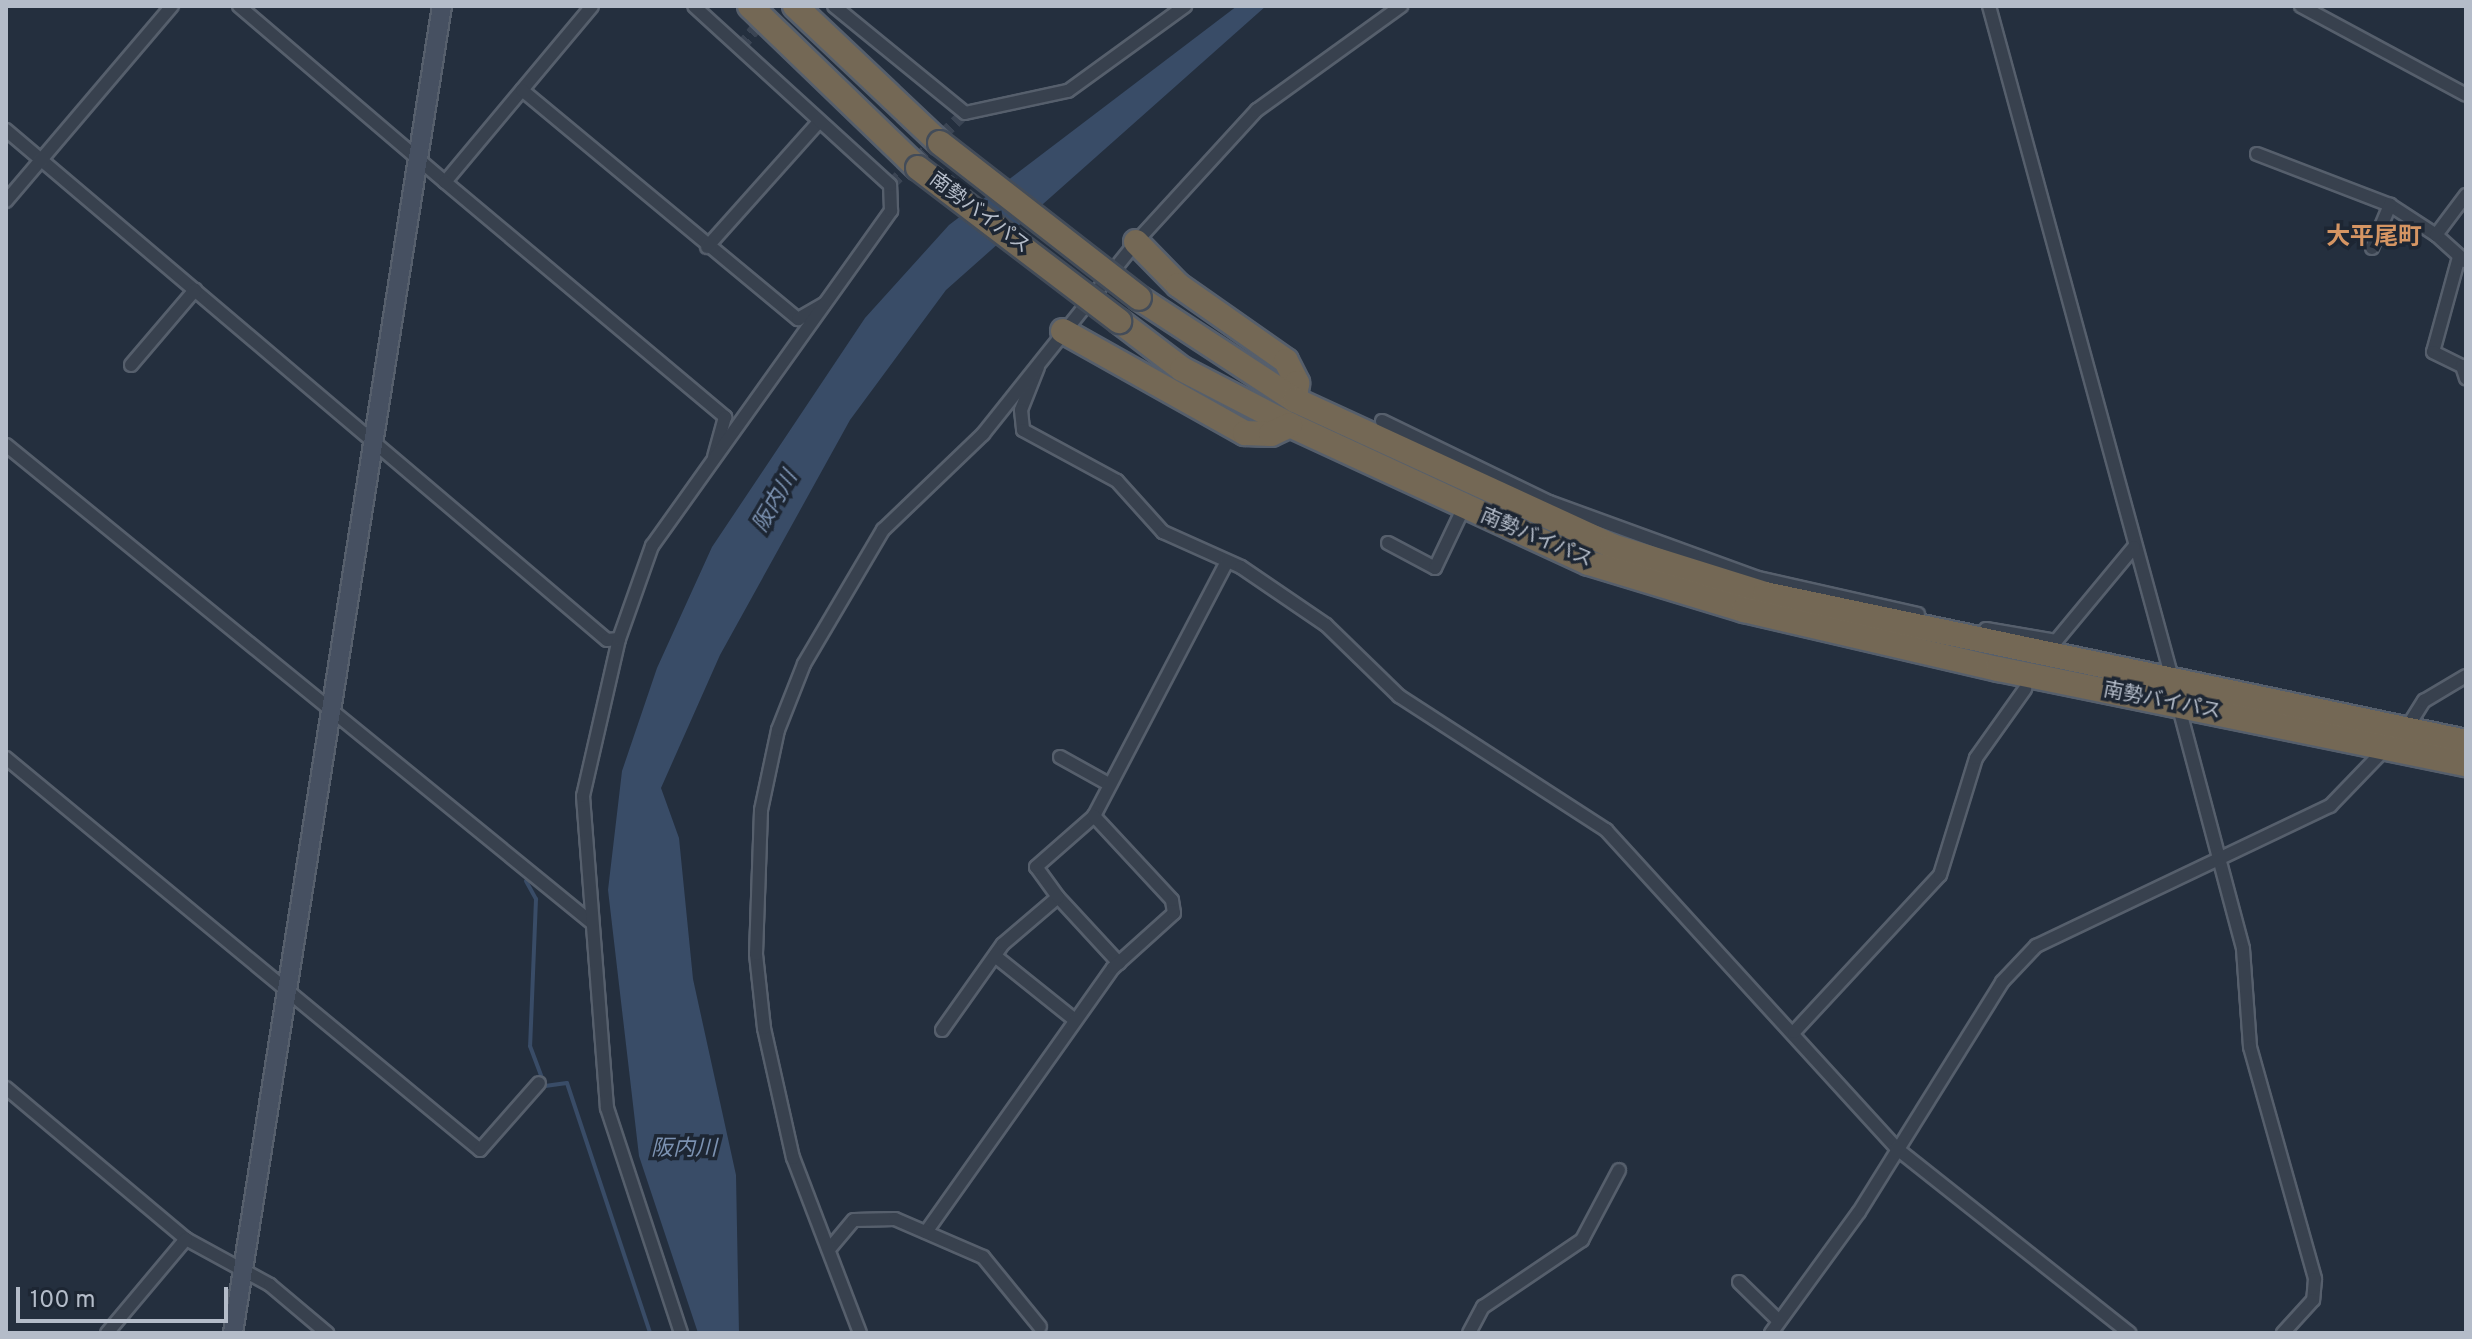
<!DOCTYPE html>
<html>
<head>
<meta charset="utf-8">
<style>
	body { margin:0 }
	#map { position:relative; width:2472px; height:1339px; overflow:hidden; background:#242f3e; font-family:Overpass,"Noto Sans JP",sans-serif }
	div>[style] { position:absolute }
	.water>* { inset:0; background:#394c67 }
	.stream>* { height:4px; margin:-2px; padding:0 2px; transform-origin:2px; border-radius:2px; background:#394c67 }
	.street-tunnel>* { height:12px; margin-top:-6px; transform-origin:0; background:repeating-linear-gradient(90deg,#3a4453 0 12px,transparent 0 18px) }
	.roads { filter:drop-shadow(2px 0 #565f6c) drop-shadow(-2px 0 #565f6c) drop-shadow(0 2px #565f6c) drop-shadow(0 -2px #565f6c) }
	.street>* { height:12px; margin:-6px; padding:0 6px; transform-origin:6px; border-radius:6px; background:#38414e }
	.secondary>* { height:18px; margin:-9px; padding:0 9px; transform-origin:9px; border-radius:9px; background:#465061 }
	.highway>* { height:24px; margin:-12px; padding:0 12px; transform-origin:12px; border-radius:12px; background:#746855 }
	.bridges { filter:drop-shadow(2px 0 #434c59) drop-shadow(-2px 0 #434c59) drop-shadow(0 2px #434c59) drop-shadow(0 -2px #434c59) }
	.highway-bridge>* { height:24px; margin:-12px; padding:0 12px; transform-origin:12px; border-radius:12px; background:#746855 }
	span { translate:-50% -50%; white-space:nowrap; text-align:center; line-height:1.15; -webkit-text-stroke:7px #1d2633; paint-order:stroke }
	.street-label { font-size:20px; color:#b4bcc9 }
	.water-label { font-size:22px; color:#7c92b1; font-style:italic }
	.quarter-label { font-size:24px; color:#d59563; font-weight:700 }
	.frame { position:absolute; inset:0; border:8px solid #b4bcc9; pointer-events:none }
	.scale { position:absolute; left:16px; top:1287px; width:212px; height:36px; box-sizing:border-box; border:4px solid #b4bcc9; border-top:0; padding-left:10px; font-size:24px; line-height:28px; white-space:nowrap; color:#b4bcc9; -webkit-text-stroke:6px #1d2633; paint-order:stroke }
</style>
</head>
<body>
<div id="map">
	<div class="water">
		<div style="clip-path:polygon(1237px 6px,1266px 6px,946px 290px,850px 420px,720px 655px,661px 788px,679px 838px,693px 979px,736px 1175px,739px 1333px,698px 1333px,639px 1156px,608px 890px,622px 771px,657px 668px,712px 547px,865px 318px,949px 225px)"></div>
	</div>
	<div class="stream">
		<div style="left:526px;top:881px;width:21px;rotate:61deg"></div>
		<div style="left:536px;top:899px;width:147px;rotate:92.3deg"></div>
		<div style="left:530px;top:1046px;width:43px;rotate:69.4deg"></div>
		<div style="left:545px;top:1086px;width:22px;rotate:-8deg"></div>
		<div style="left:567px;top:1083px;width:263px;rotate:71.6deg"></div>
	</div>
	<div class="street-tunnel">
		<div style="left:740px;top:48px;width:53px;rotate:-51.8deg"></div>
		<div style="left:890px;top:185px;width:104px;rotate:-43.8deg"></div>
	</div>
	<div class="roads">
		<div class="street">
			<div style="left:239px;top:6px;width:271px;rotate:40.5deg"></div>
			<div style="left:445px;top:182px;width:229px;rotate:-50.1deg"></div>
			<div style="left:834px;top:6px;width:169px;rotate:39.2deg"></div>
			<div style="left:965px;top:113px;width:105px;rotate:-12.1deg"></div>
			<div style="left:1068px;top:91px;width:145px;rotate:-36deg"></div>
			<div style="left:1989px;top:6px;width:701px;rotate:74.77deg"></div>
			<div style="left:2301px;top:6px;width:187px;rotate:28.3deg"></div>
			<div style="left:522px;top:90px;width:359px;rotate:39.7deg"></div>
			<div style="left:798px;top:319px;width:30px;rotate:-30deg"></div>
			<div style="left:6px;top:130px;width:788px;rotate:40.32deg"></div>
			<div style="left:607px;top:640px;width:12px;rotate:-5deg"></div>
			<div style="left:2257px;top:154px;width:142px;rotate:21deg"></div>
			<div style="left:2390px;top:205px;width:55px;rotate:33.1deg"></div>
			<div style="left:445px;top:182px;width:366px;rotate:40deg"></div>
			<div style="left:725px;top:417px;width:41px;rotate:105.4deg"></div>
			<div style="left:6px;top:201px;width:256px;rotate:-49.6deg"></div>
			<div style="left:707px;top:247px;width:165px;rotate:-48.2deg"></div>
			<div style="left:2372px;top:248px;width:47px;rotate:-67.3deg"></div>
			<div style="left:2459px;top:257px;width:98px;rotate:105.3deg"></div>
			<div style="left:2433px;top:352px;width:32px;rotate:26deg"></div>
			<div style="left:2462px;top:366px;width:13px;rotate:72deg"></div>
			<div style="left:2465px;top:261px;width:39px;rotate:-138deg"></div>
			<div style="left:2436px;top:235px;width:50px;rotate:-53.1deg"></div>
			<div style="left:131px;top:365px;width:99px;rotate:-49.5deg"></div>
			<div style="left:1038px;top:367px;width:46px;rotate:111.6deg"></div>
			<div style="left:1021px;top:410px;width:20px;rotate:84deg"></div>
			<div style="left:1023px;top:430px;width:107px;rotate:28.5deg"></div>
			<div style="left:1117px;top:481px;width:69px;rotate:48deg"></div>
			<div style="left:1163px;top:532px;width:85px;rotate:24.2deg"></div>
			<div style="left:1241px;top:567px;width:103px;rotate:34.3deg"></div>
			<div style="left:1326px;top:625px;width:102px;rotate:44.2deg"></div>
			<div style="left:1399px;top:696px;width:247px;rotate:32.9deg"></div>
			<div style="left:1606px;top:830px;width:430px;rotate:47.6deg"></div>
			<div style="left:1896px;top:1148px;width:298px;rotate:38.4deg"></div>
			<div style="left:1382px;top:421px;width:186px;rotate:25.9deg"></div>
			<div style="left:1549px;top:502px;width:222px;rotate:20deg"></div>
			<div style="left:1758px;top:578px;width:164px;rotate:12.7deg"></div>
			<div style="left:6px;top:445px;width:756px;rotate:39.2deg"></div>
			<div style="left:1388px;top:543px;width:53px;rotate:28deg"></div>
			<div style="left:1435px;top:568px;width:68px;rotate:-64.6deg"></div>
			<div style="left:1986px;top:629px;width:71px;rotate:9.7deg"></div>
			<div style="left:2056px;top:641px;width:122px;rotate:-50.3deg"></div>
			<div style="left:2178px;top:704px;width:253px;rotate:75.1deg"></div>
			<div style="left:2243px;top:949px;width:98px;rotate:85.9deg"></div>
			<div style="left:2250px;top:1047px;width:241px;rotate:74.3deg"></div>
			<div style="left:2315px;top:1279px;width:21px;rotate:95deg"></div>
			<div style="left:2313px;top:1300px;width:45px;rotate:132.3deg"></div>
			<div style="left:2405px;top:731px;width:36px;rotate:-58deg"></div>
			<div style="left:2424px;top:701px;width:49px;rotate:-30.8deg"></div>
			<div style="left:1060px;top:757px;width:54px;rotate:29deg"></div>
			<div style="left:6px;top:758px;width:615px;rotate:39.59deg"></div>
			<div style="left:480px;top:1150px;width:89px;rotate:-48.6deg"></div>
			<div style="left:1058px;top:897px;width:90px;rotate:47.3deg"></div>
			<div style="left:995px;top:956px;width:102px;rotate:38.7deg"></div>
			<div style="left:942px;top:1030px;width:105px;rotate:-54.7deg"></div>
			<div style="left:1003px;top:944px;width:72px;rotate:-40.5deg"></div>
			<div style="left:1058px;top:897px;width:37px;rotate:-126deg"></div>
			<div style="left:1036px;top:867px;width:77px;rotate:-41.3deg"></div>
			<div style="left:1094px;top:816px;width:285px;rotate:-62.4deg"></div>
			<div style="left:1794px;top:1032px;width:214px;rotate:-47.1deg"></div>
			<div style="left:1940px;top:875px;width:122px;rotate:-72.9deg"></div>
			<div style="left:1976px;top:758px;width:85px;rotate:-54.6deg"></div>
			<div style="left:6px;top:1088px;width:235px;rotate:40deg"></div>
			<div style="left:186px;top:1239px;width:96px;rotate:28.7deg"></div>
			<div style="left:270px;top:1285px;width:75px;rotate:40.1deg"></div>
			<div style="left:926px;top:1232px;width:324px;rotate:-54.7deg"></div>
			<div style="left:1113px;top:968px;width:82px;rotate:-42deg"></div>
			<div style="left:1174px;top:913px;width:13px;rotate:-99deg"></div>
			<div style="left:1172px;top:900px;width:115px;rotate:-132.9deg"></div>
			<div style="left:831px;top:1247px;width:35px;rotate:-50deg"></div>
			<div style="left:854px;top:1220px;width:41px;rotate:-1.4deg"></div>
			<div style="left:895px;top:1219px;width:96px;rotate:23.4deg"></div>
			<div style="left:983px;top:1257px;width:90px;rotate:50.8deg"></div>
			<div style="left:1739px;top:1282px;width:56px;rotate:44.3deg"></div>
			<div style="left:107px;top:1333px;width:123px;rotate:-50deg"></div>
			<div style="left:681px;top:1333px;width:237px;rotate:-108.2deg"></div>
			<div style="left:607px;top:1108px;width:313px;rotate:-94.4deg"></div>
			<div style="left:583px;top:796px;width:161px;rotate:-77.1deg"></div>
			<div style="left:619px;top:639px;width:99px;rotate:-70.5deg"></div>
			<div style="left:652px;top:546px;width:412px;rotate:-54.5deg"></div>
			<div style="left:891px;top:211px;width:26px;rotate:-92deg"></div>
			<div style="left:890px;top:185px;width:265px;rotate:-137.6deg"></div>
			<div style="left:860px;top:1333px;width:187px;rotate:-110.9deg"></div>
			<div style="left:793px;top:1158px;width:133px;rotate:-102.6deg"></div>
			<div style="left:764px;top:1028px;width:74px;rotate:-96.2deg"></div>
			<div style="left:756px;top:954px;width:144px;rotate:-88deg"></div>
			<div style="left:761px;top:810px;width:82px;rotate:-78deg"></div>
			<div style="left:778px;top:730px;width:71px;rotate:-68.5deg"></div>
			<div style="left:804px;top:664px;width:156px;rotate:-59.5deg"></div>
			<div style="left:883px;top:530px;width:139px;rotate:-43.8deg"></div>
			<div style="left:983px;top:434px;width:246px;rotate:-51.4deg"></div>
			<div style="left:1136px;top:242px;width:179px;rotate:-47.5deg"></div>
			<div style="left:1257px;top:110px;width:178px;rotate:-35.8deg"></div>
			<div style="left:1469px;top:1333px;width:30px;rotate:-62deg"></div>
			<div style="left:1483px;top:1307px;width:120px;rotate:-34.1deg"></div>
			<div style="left:1582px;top:1240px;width:79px;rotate:-62.1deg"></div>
			<div style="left:1771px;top:1333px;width:150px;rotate:-54deg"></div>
			<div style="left:1859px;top:1212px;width:271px;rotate:-58.1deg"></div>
			<div style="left:2002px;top:982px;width:50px;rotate:-46.6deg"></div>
			<div style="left:2036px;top:946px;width:326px;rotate:-25.5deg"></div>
			<div style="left:2330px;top:806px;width:81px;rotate:-46deg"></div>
		</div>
		<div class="secondary">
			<div style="left:233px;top:1333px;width:1343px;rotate:-81.05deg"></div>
		</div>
		<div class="highway">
			<div style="left:750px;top:6px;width:233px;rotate:44deg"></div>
			<div style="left:795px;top:6px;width:199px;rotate:43.4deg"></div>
			<div style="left:1136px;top:242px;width:60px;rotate:45.7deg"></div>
			<div style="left:1178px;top:285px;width:132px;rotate:35.1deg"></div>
			<div style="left:1286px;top:361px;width:25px;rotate:63deg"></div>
			<div style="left:1297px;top:383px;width:17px;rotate:97deg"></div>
			<div style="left:1139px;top:298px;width:186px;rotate:33.2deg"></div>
			<div style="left:1295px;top:400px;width:349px;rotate:24.7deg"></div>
			<div style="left:1612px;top:546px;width:160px;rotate:17.4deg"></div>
			<div style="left:1765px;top:594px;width:716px;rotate:11.92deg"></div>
			<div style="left:1119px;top:321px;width:79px;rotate:37.3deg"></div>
			<div style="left:1182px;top:369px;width:122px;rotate:27.4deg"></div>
			<div style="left:1290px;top:425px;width:329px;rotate:24.8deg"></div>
			<div style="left:1589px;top:563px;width:162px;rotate:16.9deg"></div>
			<div style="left:1744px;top:610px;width:261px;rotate:13.1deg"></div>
			<div style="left:1998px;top:669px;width:478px;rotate:11.5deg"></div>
			<div style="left:1063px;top:331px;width:209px;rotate:29.3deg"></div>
			<div style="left:1245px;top:433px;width:26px;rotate:2deg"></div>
			<div style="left:1271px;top:434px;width:21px;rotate:-25deg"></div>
		</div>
	</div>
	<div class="bridges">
		<div class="highway-bridge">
			<div style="left:940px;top:143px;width:252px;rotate:37.9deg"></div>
			<div style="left:918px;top:168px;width:253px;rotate:37.3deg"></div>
		</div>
	</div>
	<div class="street-label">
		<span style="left:979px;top:214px;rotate:37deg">南勢バイパス</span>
		<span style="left:1536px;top:539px;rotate:23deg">南勢バイパス</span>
		<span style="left:2162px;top:702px;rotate:11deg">南勢バイパス</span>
	</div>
	<div class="water-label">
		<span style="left:776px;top:502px;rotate:-60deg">阪内川</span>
		<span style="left:684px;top:1150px">阪内川</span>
	</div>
	<div class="quarter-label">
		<span style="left:2374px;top:239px">大平尾町</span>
	</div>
	<div class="frame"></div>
	<div class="scale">100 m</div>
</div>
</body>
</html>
